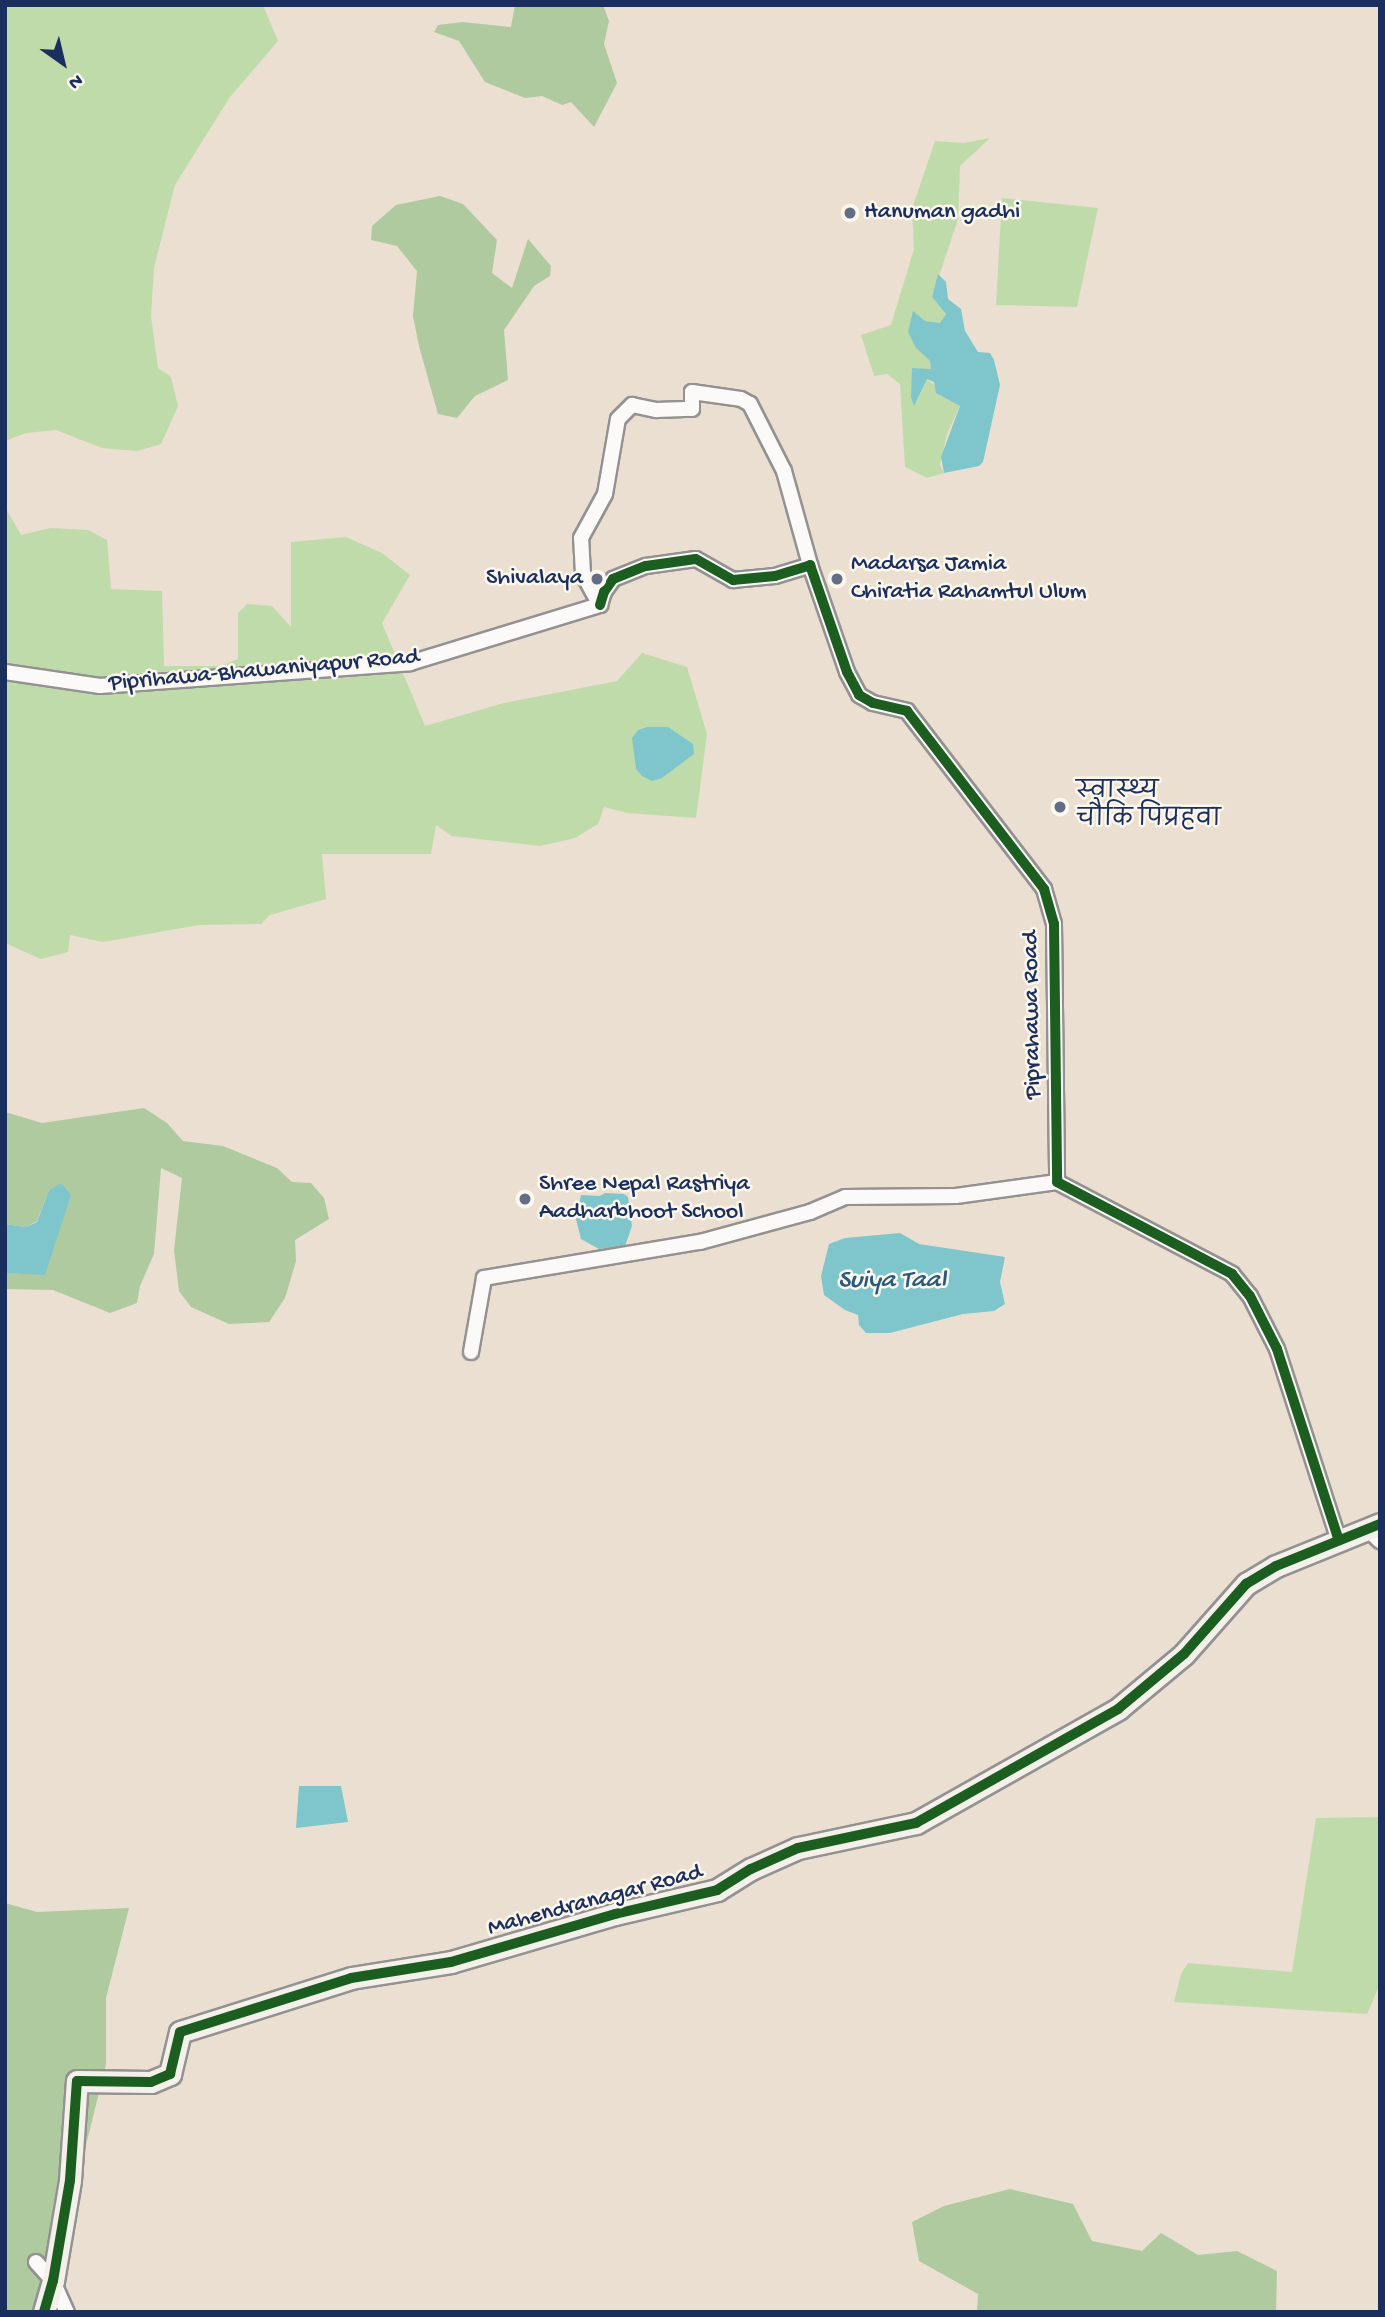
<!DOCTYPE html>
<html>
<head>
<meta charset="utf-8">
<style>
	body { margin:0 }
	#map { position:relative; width:1385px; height:2317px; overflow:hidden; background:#eadfd0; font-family:"Gochi Hand","Playpen Sans Deva",sans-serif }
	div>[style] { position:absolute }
	.green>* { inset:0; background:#c0dbaa }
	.forest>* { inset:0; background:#afca9e }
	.water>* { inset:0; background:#7ec6cc }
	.roads { filter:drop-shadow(2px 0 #939191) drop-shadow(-2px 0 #939191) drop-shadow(0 2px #939191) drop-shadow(0 -2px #939191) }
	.street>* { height:14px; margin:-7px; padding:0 7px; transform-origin:7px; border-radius:7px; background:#fcfaf8 }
	.secondary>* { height:21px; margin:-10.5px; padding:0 10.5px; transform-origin:10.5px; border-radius:10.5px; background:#f4f0ea }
	.cycleway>* { height:10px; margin:-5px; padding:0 5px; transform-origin:5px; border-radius:5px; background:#1b5e20 }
	.dots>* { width:19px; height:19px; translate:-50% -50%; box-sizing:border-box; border:4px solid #fbf7ec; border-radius:50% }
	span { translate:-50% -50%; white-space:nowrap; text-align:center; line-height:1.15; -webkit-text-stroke:5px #fbf7ec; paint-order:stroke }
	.poi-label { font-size:24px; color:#1b2f5e }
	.left { translate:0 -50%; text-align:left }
	.right { translate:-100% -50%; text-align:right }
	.street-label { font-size:24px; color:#1b2f5e }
	.water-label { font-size:26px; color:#2b597e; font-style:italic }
	.frame { position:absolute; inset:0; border:7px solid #1b2f5e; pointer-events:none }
	.north { position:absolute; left:28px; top:28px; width:70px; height:70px; -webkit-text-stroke:5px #fbf7ec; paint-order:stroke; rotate:146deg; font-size:19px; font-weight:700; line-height:28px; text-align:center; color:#1b2f5e }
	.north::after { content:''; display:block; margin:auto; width:24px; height:32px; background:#1b2f5e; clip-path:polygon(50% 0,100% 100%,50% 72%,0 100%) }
</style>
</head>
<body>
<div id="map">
	<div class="green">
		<div style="clip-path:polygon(5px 5px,263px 5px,278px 41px,230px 97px,175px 185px,154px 268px,151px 316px,158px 368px,171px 377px,178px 406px,161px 444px,137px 451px,102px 448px,56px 430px,26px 433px,5px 441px)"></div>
		<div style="clip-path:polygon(990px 138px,960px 166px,958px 219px,932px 297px,946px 314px,941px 323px,925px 321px,916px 348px,930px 361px,931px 370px,912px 368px,915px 404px,927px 379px,960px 406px,947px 434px,940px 465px,944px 473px,927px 478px,905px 467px,900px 384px,887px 374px,874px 376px,861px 335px,891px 325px,914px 249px,912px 209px,935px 141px,964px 143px)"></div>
		<div style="clip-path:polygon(1002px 198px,1098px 208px,1077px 307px,996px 305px)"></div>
		<div style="clip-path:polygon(5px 507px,21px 535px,50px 528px,88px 530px,107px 540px,111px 589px,162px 591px,164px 666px,220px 666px,238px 659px,238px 613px,247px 604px,272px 606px,291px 627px,291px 542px,346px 537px,382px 553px,410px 575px,382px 623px,425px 726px,504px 703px,617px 681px,642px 653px,687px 667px,707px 734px,696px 818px,627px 813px,604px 807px,598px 824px,575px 838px,540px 846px,452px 836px,436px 825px,431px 854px,322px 854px,326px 899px,270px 915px,261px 924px,199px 925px,103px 942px,70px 935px,68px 952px,41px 959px,5px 943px)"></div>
		<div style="clip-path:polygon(1380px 1817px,1380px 1984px,1367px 2014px,1174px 2002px,1181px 1974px,1188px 1963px,1292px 1972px,1316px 1818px)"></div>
	</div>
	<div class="forest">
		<div style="clip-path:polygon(515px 5px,603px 5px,609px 21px,604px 44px,617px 83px,594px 127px,571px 102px,562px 105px,542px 96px,525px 98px,485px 82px,459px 41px,434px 32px,438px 25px,463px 22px,511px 27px)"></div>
		<div style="clip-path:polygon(440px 196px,463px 204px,497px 240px,492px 273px,512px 288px,528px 239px,551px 266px,550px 276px,534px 286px,504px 330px,508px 380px,475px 396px,457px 418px,438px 414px,419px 346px,413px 316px,417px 271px,397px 246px,371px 240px,372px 226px,396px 205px)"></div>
		<div style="clip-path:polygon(144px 1108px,167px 1123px,183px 1141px,223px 1146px,277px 1168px,292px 1182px,311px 1183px,324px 1198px,329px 1219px,295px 1240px,296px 1261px,285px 1298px,269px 1322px,229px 1324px,191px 1307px,179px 1291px,174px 1250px,182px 1178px,161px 1168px,154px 1254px,140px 1286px,137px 1303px,110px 1313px,53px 1290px,5px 1289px,5px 1273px,45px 1274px,62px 1183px,49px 1190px,37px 1221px,26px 1227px,5px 1224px,5px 1112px,42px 1123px)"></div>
		<div style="clip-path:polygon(5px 1903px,37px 1912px,129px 1908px,106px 1998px,106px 2064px,45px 2312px,5px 2312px)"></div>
		<div style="clip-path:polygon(1010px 2189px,1073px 2204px,1092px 2241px,1142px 2251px,1161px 2233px,1198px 2255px,1237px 2251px,1277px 2271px,1276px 2312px,977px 2312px,978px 2294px,919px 2261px,912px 2222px,944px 2206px)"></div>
	</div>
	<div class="water">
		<div style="clip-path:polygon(938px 274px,946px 282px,948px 299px,961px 309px,965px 331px,978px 352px,990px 353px,994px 360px,1000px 385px,983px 462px,979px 466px,944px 473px,941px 457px,960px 406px,936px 393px,934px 382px,927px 379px,914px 406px,911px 397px,912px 368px,931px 369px,930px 361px,916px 348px,908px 332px,913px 311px,925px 321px,940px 323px,946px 314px,932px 297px)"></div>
		<div style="clip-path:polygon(647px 727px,668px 727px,693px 744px,694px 754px,662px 778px,652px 781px,642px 776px,636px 769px,632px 738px,638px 730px)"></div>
		<div style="clip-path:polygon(61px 1183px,71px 1195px,45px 1275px,5px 1273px,5px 1224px,26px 1227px,37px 1222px,49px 1190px)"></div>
		<div style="clip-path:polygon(605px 1193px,624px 1194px,628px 1197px,632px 1226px,625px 1246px,599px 1249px,581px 1239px,576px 1219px,581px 1195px,600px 1196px)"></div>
		<div style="clip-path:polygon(900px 1233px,919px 1244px,1005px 1257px,1000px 1282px,1005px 1304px,994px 1311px,963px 1314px,890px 1333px,866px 1333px,859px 1325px,858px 1315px,845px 1310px,824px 1295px,821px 1276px,829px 1244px,845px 1238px)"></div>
		<div style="clip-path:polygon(299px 1786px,341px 1786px,348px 1822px,296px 1828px)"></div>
	</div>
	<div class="roads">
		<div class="street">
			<div style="left:600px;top:605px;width:14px;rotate:-73deg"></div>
			<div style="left:604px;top:592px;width:16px;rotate:-55deg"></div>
			<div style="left:613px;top:579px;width:35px;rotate:-22deg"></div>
			<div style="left:646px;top:566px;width:50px;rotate:-8deg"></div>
			<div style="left:696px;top:559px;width:43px;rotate:29.6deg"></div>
			<div style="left:733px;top:580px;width:42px;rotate:-5.4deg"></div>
			<div style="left:775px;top:576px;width:37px;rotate:-17deg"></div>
			<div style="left:810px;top:565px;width:113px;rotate:70.9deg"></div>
			<div style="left:847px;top:672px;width:26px;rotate:62deg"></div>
			<div style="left:859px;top:695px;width:16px;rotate:30deg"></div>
			<div style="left:873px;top:703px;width:35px;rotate:13deg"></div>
			<div style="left:907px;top:711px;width:225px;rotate:52.4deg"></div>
			<div style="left:1044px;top:889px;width:36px;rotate:74deg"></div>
			<div style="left:1054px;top:924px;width:258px;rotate:89.3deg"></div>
			<div style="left:1057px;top:1182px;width:198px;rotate:27.7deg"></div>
			<div style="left:1232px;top:1274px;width:28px;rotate:51deg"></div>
			<div style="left:1250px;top:1296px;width:59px;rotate:63deg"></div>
			<div style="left:1277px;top:1349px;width:199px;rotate:72.1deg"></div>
			<div style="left:600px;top:605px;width:35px;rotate:-119deg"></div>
			<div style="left:583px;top:574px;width:36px;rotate:-93deg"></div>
			<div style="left:581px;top:538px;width:50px;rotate:-61.4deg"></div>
			<div style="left:605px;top:494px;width:76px;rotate:-80.2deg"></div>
			<div style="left:618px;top:419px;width:20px;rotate:-45deg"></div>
			<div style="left:632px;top:405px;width:25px;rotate:12deg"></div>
			<div style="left:656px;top:410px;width:36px;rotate:-2deg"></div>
			<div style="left:692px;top:409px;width:17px;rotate:-90deg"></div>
			<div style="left:692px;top:392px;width:49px;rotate:8.1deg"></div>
			<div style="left:741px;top:399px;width:10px;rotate:29deg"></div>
			<div style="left:750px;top:404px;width:75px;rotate:63.1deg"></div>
			<div style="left:784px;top:471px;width:98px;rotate:74.5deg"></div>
			<div style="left:5px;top:672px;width:96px;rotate:8.4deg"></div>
			<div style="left:100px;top:686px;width:311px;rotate:-4.2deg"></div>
			<div style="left:410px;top:663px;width:199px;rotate:-17deg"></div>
			<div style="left:471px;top:1352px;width:75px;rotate:-80deg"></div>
			<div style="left:484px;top:1278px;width:219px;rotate:-9.5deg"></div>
			<div style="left:700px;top:1242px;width:114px;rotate:-15.3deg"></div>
			<div style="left:810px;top:1212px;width:38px;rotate:-23deg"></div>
			<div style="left:845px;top:1197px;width:111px;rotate:-0.5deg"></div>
			<div style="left:956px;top:1196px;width:102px;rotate:-7.9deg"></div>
			<div style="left:1367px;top:1529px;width:18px;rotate:43deg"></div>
			<div style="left:36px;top:2262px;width:25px;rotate:48deg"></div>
			<div style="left:53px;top:2281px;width:34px;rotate:66deg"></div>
		</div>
		<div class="secondary">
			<div style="left:44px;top:2312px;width:32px;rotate:-74deg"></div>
			<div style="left:53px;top:2281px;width:102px;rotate:-80.4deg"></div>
			<div style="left:70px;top:2180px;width:99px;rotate:-86deg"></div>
			<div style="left:77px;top:2081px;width:74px;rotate:0.8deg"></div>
			<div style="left:151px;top:2082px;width:21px;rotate:-23deg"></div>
			<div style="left:170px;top:2074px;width:43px;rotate:-76.6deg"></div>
			<div style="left:180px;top:2032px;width:179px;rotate:-17.5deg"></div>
			<div style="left:351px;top:1978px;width:101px;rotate:-9.1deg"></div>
			<div style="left:451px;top:1962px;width:171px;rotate:-16.3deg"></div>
			<div style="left:615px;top:1914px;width:105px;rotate:-13.2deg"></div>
			<div style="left:717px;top:1890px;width:40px;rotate:-32deg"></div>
			<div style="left:751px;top:1869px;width:51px;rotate:-24.1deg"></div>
			<div style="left:798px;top:1848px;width:121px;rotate:-12deg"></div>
			<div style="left:916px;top:1823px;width:232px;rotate:-29.4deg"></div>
			<div style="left:1118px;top:1709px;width:86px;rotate:-39.8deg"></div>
			<div style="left:1184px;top:1654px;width:94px;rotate:-48.5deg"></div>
			<div style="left:1246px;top:1584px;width:35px;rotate:-31deg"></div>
			<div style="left:1276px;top:1566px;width:112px;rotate:-22deg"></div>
		</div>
	</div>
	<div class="cycleway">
		<div style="left:600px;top:605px;width:14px;rotate:-73deg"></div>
		<div style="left:604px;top:592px;width:16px;rotate:-55deg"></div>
		<div style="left:613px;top:579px;width:35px;rotate:-22deg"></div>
		<div style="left:646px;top:566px;width:50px;rotate:-8deg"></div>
		<div style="left:696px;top:559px;width:43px;rotate:29.6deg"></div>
		<div style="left:733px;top:580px;width:42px;rotate:-5.4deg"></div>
		<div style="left:775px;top:576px;width:37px;rotate:-17deg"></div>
		<div style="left:810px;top:565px;width:113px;rotate:70.9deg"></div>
		<div style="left:847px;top:672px;width:26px;rotate:62deg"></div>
		<div style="left:859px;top:695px;width:16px;rotate:30deg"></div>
		<div style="left:873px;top:703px;width:35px;rotate:13deg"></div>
		<div style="left:907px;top:711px;width:225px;rotate:52.4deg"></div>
		<div style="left:1044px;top:889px;width:36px;rotate:74deg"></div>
		<div style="left:1054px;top:924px;width:258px;rotate:89.3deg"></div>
		<div style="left:1057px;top:1182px;width:198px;rotate:27.7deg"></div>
		<div style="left:1232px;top:1274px;width:28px;rotate:51deg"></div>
		<div style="left:1250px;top:1296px;width:59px;rotate:63deg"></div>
		<div style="left:1277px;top:1349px;width:199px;rotate:72.1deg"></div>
		<div style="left:44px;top:2312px;width:32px;rotate:-74deg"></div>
		<div style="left:53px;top:2281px;width:102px;rotate:-80.4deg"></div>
		<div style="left:70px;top:2180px;width:99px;rotate:-86deg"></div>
		<div style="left:77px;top:2081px;width:74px;rotate:0.8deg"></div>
		<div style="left:151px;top:2082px;width:21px;rotate:-23deg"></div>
		<div style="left:170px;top:2074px;width:43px;rotate:-76.6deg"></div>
		<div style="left:180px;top:2032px;width:179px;rotate:-17.5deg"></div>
		<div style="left:351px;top:1978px;width:101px;rotate:-9.1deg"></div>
		<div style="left:451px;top:1962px;width:171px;rotate:-16.3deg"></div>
		<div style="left:615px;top:1914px;width:105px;rotate:-13.2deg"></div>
		<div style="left:717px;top:1890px;width:40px;rotate:-32deg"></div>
		<div style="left:751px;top:1869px;width:51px;rotate:-24.1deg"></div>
		<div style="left:798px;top:1848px;width:121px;rotate:-12deg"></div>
		<div style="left:916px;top:1823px;width:232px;rotate:-29.4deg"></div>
		<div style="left:1118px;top:1709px;width:86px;rotate:-39.8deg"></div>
		<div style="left:1184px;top:1654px;width:94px;rotate:-48.5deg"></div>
		<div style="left:1246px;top:1584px;width:35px;rotate:-31deg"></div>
		<div style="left:1276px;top:1566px;width:112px;rotate:-22deg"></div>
	</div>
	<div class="dots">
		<div style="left:850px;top:213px;background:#636d86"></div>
		<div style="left:597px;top:579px;background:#636d86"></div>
		<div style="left:837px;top:579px;background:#636d86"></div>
		<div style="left:1060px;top:807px;background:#636d86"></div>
		<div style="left:525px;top:1199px;background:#636d86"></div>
	</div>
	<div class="poi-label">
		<span class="left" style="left:864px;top:213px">Hanuman gadhi</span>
		<span class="left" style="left:851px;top:579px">Madarsa Jamia<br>Chiratia Rahamtul Ulum</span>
		<span class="right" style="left:583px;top:579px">Shivalaya</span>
		<span class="left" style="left:1076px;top:807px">स्वास्थ्य<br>चाैकि पिप्रहवा</span>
		<span class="left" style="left:539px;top:1199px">Shree Nepal Rastriya<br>Aadharbhoot School</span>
	</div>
	<div class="street-label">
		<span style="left:264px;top:671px;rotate:-5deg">Piprihawa-Bhawaniyapur Road</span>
		<span style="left:1033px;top:1015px;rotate:-91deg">Piprahawa Road</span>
		<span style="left:595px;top:1901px;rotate:-15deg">Mahendranagar Road</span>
	</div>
	<div class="water-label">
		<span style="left:892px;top:1282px">Suiya Taal</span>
	</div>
	<div class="frame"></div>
	<div class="north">N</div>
</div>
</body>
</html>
